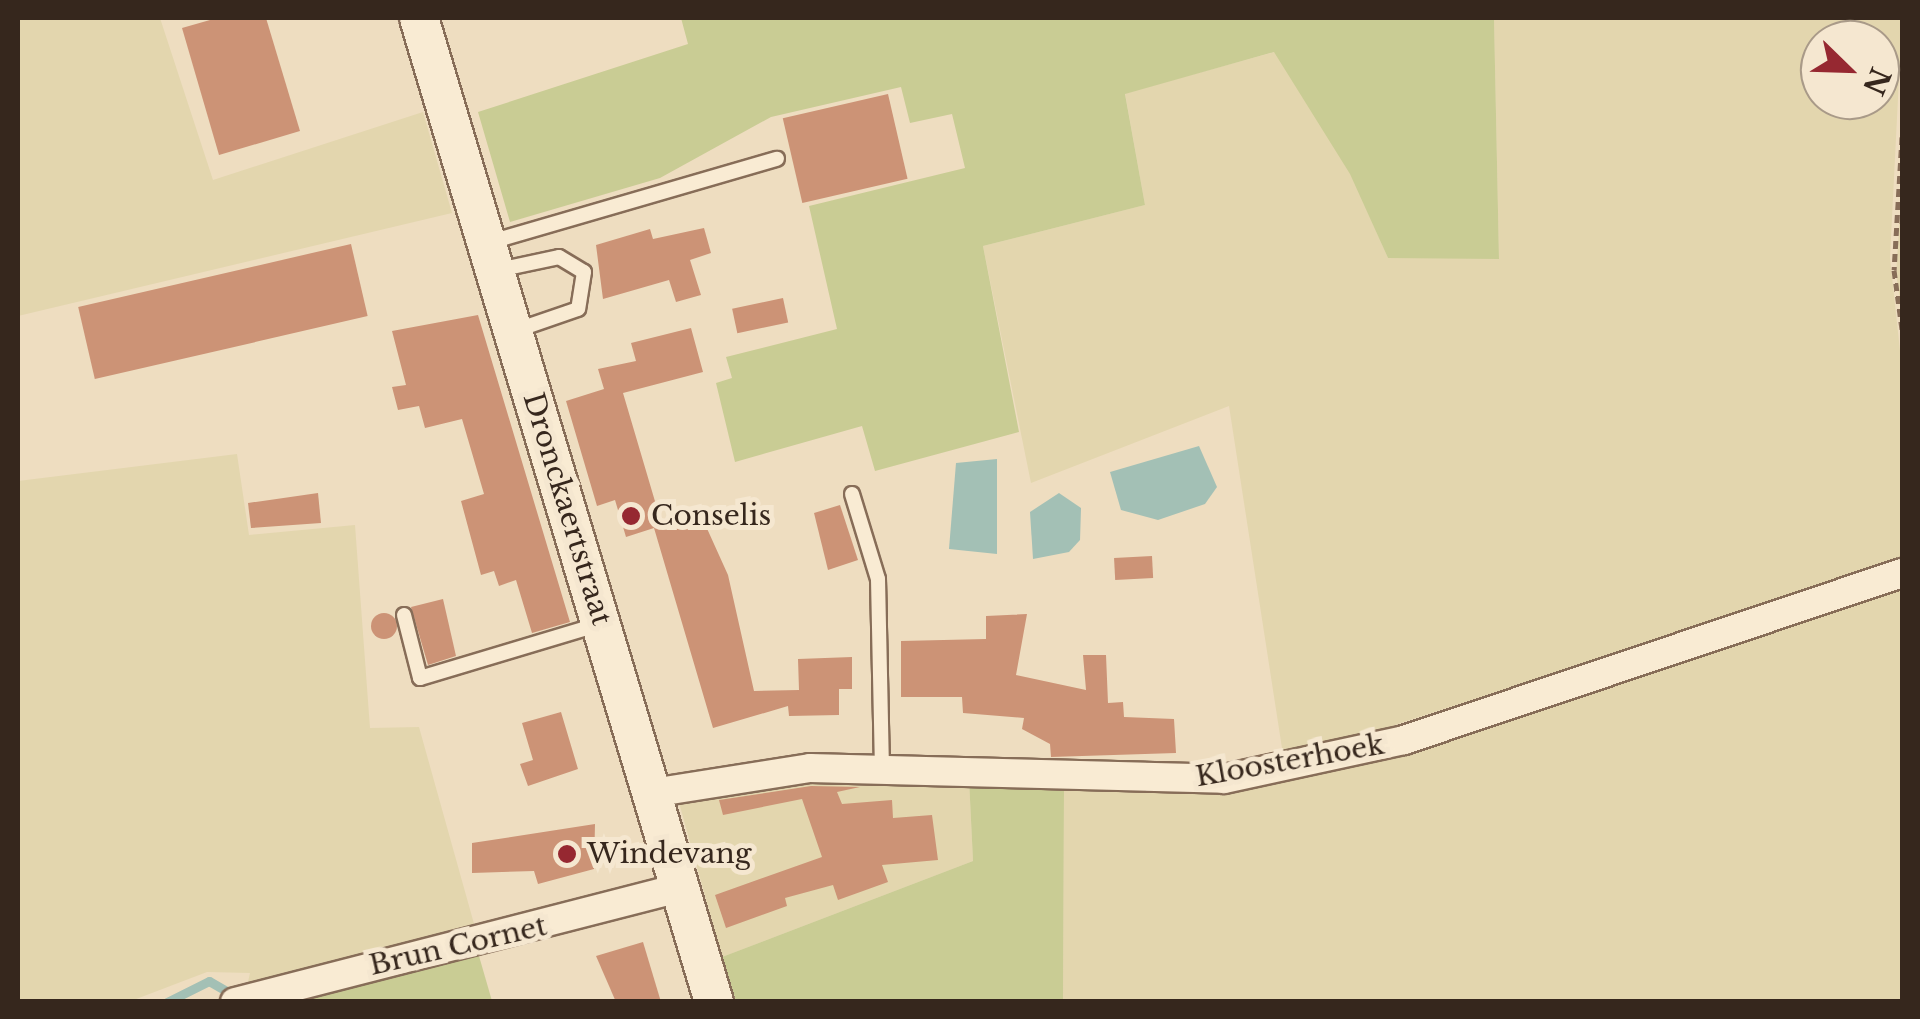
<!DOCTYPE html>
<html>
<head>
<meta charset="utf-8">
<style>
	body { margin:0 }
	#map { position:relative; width:1920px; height:1019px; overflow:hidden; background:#eeddc0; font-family:"Libre Baskerville",serif }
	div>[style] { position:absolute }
	.farmland>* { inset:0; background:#e3d6ae }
	.green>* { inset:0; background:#c9cc94 }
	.water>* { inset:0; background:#a3c0b5 }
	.stream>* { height:9px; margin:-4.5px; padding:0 4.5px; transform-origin:4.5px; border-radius:4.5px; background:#a3c0b5 }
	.building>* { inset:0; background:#cc9376; transform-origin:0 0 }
	.round { border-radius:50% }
	.path>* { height:5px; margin-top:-2.5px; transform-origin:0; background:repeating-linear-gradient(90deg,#876d58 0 8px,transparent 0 13px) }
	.roads { filter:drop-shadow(2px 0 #876d58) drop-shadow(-2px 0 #876d58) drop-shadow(0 2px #876d58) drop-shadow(0 -2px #876d58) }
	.lane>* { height:14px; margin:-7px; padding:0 7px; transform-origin:7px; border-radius:7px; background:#f9ebd3 }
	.street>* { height:28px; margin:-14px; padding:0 14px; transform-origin:14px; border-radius:14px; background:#f9ebd3 }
	.secondary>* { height:38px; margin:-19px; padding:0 19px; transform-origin:19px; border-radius:19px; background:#f9ebd3 }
	.dots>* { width:28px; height:28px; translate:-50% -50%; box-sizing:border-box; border:5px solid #f5e7d0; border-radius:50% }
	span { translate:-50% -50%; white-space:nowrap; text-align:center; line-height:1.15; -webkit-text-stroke:10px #f5e7d0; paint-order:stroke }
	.street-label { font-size:28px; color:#36271d }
	.poi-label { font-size:28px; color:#36271d }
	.left { translate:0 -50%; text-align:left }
	.frame { position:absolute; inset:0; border:20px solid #36271d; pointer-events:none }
	.north { position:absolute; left:1800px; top:20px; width:100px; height:100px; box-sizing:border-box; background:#f5e7d0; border:2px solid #a99a88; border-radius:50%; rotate:113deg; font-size:28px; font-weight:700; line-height:40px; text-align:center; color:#36271d }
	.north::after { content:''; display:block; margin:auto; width:35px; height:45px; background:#962831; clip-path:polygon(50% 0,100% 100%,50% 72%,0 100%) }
</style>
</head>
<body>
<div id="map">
	<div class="farmland">
		<div style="clip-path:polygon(18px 18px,160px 18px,213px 180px,423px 112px,452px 213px,18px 316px)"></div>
		<div style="clip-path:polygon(evenodd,1494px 18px,1902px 18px,1890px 258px,1902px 369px,1902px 560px,1284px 761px,1229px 406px,1031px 483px,983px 246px,1145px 205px,1125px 93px,1275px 52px,1351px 174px,1388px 258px,1499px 258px,1494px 18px,1820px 40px,1880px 40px,1880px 100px,1820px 100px,1820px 40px)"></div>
		<div style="clip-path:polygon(1902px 186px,1902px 314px,1896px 273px)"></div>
		<div style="clip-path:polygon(237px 454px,249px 535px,355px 525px,370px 728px,419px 727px,478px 938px,246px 991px,250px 973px,207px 972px,131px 1001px,18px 1001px,18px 481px)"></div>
		<div style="clip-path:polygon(1902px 584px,1902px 1001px,1063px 1002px,1064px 790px,1237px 791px,1393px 756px)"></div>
		<div style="clip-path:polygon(804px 775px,969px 779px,973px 861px,722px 957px,678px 799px)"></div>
	</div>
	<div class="green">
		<div style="clip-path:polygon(681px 18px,1494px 18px,1499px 259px,1388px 258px,1350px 174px,1274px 52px,1125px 94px,1145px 205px,983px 246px,1019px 432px,875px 471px,862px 426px,735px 462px,716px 383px,732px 378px,726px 357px,837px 329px,809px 206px,965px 168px,952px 114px,910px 123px,901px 87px,771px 117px,660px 178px,510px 222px,478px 112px,688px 44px)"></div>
		<div style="clip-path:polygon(969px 779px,1064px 790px,1063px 1001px,736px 1001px,722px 957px,973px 861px)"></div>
		<div style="clip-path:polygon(479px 956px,492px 1001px,267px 1002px,281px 995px)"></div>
	</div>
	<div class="water">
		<div style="clip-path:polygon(1199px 446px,1217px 487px,1205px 504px,1158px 520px,1121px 510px,1110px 472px)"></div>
		<div style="clip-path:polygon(997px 459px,997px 554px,949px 549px,956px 463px)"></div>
		<div style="clip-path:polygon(1059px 493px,1081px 508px,1080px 540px,1069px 552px,1033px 559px,1030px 512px)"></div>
	</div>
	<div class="stream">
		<div style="left:167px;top:1002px;width:47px;rotate:-26.6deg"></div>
		<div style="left:209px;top:981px;width:22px;rotate:30deg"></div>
	</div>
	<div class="building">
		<div style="clip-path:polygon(217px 18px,266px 18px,300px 131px,219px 155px,182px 28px)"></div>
		<div style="left:888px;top:94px;width:87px;height:108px;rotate:77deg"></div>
		<div style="clip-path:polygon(704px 228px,711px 253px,690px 260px,701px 295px,676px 302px,669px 280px,603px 299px,596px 245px,650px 229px,653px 239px)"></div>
		<div style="left:351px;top:244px;width:74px;height:280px;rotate:77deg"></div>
		<div style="left:783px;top:298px;width:25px;height:52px;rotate:78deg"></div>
		<div style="clip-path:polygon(478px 315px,570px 622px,532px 633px,516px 580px,499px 586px,494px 571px,481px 575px,461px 501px,484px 494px,462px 419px,425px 428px,419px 406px,398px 410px,392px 387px,406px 385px,392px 331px)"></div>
		<div style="clip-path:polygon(691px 328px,703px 372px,623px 393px,662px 525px,655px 527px,700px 513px,728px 575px,754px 691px,799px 690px,798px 659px,852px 657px,852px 689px,839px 689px,839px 715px,789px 716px,788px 706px,713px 728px,654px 528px,626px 537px,615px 500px,597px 506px,566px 401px,604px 389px,598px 369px,636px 361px,631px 343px)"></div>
		<div style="clip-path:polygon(318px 493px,321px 523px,251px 528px,248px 503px)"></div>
		<div style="clip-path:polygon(840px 505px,858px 560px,828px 570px,814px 513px)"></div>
		<div style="left:1152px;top:556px;width:22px;height:38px;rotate:87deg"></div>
		<div style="clip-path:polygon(443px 599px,456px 656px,428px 665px,411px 607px)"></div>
		<div class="round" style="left:371px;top:613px;width:26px;height:26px"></div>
		<div style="clip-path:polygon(1027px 614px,1016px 675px,1086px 690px,1083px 655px,1106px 655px,1108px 703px,1123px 702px,1124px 717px,1174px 719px,1176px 753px,1051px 757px,1050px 744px,1022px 729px,1024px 718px,963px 713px,962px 697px,901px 697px,901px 641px,986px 639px,986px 616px)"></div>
		<div style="clip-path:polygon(561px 712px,578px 769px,528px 786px,520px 764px,533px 760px,522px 723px)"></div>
		<div style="clip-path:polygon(811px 786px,860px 787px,837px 792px,842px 804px,892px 800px,893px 818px,932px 815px,938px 860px,882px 865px,888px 882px,838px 900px,833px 885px,785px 898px,787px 906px,726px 928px,715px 895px,822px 857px,802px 799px,723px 815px,719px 800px)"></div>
		<div style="clip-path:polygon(595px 824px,594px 869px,538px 884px,534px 871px,472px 873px,472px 843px)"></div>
		<div style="clip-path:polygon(643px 942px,661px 1002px,616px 1002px,596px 956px)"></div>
	</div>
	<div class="path">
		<div style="left:1902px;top:137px;width:133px;rotate:93.4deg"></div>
		<div style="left:1894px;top:270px;width:60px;rotate:82.3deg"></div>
	</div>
	<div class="roads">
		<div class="lane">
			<div style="left:487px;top:243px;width:302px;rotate:-16.2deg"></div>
			<div style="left:498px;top:270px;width:62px;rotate:-12deg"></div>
			<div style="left:559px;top:257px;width:29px;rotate:31deg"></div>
			<div style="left:584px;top:272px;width:37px;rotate:99deg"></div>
			<div style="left:578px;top:309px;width:68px;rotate:161deg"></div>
			<div style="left:852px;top:494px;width:89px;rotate:73deg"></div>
			<div style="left:878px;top:579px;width:189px;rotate:88.8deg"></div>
			<div style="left:404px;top:615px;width:65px;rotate:75.7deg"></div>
			<div style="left:420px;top:678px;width:188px;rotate:-16.7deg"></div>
		</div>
		<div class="street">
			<div style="left:652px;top:793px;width:160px;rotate:-9deg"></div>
			<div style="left:810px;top:768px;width:414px;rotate:1.5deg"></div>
			<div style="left:1224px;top:779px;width:184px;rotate:-12.2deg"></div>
			<div style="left:1404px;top:740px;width:525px;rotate:-18.54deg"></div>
			<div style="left:235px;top:1002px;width:459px;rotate:-14.4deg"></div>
		</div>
		<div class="secondary">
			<div style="left:419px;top:18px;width:1027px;rotate:73.31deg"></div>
		</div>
	</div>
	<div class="dots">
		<div style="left:631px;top:516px;background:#962831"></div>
		<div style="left:567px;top:854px;background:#962831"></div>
	</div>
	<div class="street-label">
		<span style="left:567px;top:509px;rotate:73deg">Dronckaertstraat</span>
		<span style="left:1290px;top:761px;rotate:-10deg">Kloosterhoek</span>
		<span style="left:458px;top:946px;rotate:-13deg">Brun Cornet</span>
	</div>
	<div class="poi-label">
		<span class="left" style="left:651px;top:516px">Conselis</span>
		<span class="left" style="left:587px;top:854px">Windevang</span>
	</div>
	<div class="frame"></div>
	<div class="north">N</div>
</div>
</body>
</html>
